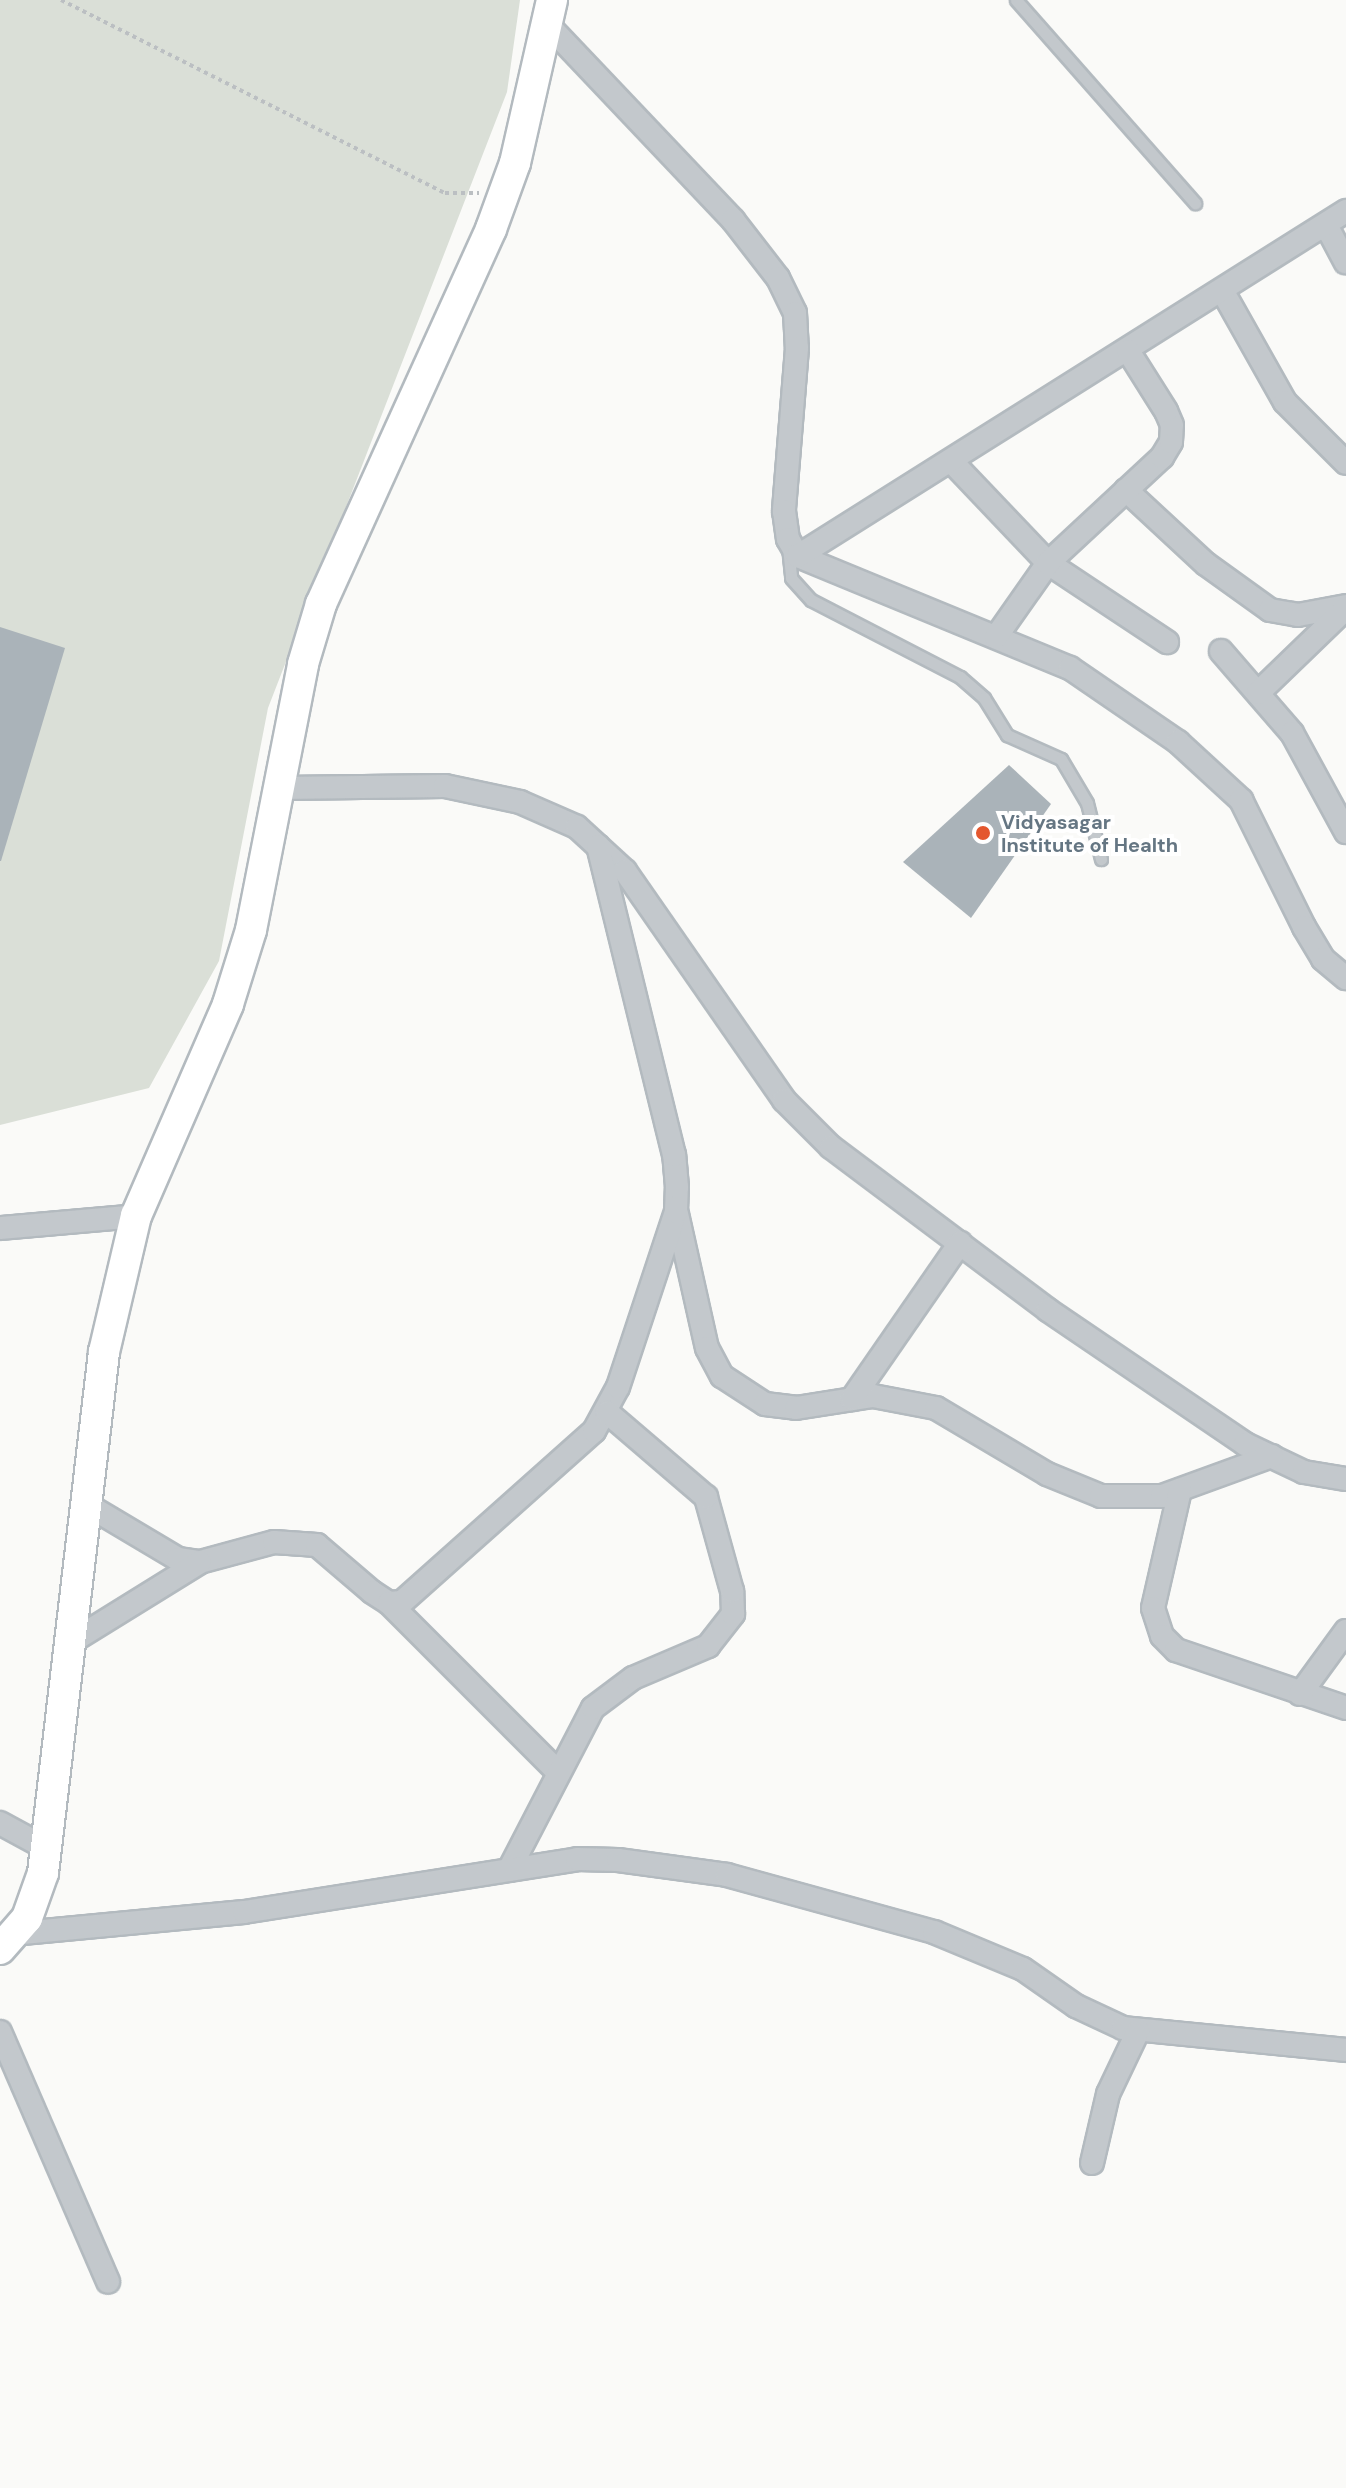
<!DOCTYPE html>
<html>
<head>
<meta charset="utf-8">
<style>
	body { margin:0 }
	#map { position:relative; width:1346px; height:2488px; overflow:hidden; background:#fafaf8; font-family:"DM Sans",sans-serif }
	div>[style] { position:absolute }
	.green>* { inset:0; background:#dadfd7 }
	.building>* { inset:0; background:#aab3b9 }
	.path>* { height:4px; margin-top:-2px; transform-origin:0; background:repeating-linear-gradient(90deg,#bbbfc2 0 4px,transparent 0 8px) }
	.roads { filter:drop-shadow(2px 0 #b3babf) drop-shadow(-2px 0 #b3babf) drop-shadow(0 2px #b3babf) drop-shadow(0 -2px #b3babf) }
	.service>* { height:11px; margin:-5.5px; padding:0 5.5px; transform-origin:5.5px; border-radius:5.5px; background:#c3c8cc }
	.minor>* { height:22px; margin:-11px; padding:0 11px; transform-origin:11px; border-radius:11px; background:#c3c8cc }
	.secondary>* { height:30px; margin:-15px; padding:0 15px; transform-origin:15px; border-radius:15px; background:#fff }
	.dots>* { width:22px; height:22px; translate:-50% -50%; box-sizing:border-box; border:4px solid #fff; border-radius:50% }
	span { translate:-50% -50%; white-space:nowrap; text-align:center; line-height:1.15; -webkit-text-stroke:8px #fff; paint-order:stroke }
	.poi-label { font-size:20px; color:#657683; font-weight:700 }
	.left { translate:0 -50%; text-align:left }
</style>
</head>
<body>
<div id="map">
	<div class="green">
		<div style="clip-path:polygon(0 0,520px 0,507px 92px,268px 708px,219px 961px,149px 1088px,0 1125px)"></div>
	</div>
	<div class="building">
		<div style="clip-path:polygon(0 627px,65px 648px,1px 861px,0 861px)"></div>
		<div style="clip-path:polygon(1009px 765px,1051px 804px,971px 918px,903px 862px)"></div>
	</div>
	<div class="path">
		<div style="left:61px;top:0;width:430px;rotate:26.7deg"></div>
		<div style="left:445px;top:193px;width:34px"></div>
	</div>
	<div class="roads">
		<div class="service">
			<div style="left:1016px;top:0;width:271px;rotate:48.6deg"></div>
			<div style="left:788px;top:547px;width:31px;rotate:84deg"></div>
			<div style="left:791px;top:578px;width:30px;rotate:48deg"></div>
			<div style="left:811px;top:600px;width:168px;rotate:27.3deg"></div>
			<div style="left:960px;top:677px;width:32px;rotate:41deg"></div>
			<div style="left:984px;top:698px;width:44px;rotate:58.1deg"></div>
			<div style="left:1007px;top:735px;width:59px;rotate:24deg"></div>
			<div style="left:1061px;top:759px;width:51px;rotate:59.4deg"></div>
			<div style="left:1087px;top:803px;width:58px;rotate:76deg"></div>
		</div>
		<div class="minor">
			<div style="left:548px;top:25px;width:269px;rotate:46.5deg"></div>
			<div style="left:733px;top:220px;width:73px;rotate:52.2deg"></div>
			<div style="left:778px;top:278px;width:39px;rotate:64deg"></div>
			<div style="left:795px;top:313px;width:35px;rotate:87deg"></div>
			<div style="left:797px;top:348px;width:164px;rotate:94.6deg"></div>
			<div style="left:784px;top:511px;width:28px;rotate:82deg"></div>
			<div style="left:788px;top:539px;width:20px;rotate:60deg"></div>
			<div style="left:798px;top:556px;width:294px;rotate:22.4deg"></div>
			<div style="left:1070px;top:668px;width:131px;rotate:34.4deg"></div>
			<div style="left:1178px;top:742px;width:86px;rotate:42.6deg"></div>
			<div style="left:1241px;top:800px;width:142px;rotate:63.6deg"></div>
			<div style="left:1304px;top:927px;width:37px;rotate:59deg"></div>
			<div style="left:1323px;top:959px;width:30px;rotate:40deg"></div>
			<div style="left:1327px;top:227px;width:40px;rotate:62deg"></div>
			<div style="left:1223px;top:292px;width:126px;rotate:60.6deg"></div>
			<div style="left:1285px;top:402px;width:86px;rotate:45deg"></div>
			<div style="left:951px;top:461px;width:141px;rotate:46.4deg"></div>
			<div style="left:1048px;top:563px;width:143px;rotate:33.6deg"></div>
			<div style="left:1126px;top:490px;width:109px;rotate:42.8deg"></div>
			<div style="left:1206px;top:564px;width:79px;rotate:35.7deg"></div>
			<div style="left:1270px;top:610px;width:28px;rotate:10deg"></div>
			<div style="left:1298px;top:615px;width:49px;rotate:-10.6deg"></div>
			<div style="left:798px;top:556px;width:648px;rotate:-32.19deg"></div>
			<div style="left:996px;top:637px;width:90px;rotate:-54.9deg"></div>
			<div style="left:1048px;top:563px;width:156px;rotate:-42.9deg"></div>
			<div style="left:1162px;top:457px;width:17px;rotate:-59deg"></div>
			<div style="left:1171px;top:442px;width:17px;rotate:-87deg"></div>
			<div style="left:1172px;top:425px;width:15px;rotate:-113deg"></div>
			<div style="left:1166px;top:411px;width:71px;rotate:-122.3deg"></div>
			<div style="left:1221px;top:651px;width:108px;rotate:49.1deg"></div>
			<div style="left:1292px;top:733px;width:113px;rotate:61.4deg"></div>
			<div style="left:1258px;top:693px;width:122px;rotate:-44deg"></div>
			<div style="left:280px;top:788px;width:165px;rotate:-0.7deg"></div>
			<div style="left:445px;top:786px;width:77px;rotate:12deg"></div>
			<div style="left:520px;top:802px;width:62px;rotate:23.7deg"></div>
			<div style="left:577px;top:827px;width:65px;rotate:42.5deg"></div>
			<div style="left:625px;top:871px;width:279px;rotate:55.2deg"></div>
			<div style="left:784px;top:1100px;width:66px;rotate:45deg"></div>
			<div style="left:831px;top:1147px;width:271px;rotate:36.9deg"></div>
			<div style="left:1048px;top:1310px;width:238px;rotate:34.2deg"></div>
			<div style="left:1245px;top:1444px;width:65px;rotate:25.4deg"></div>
			<div style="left:1304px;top:1472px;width:43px;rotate:9.5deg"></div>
			<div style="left:677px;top:1214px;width:137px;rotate:77.4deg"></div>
			<div style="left:707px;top:1348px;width:32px;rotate:62deg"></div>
			<div style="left:722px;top:1376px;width:51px;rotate:33.1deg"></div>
			<div style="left:765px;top:1404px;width:31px;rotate:7deg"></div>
			<div style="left:796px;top:1408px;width:78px;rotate:-8.9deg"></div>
			<div style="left:873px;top:1396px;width:64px;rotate:10.8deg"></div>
			<div style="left:936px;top:1408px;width:129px;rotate:30.7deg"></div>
			<div style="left:1047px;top:1474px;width:58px;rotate:22.2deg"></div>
			<div style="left:1101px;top:1496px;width:61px"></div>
			<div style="left:1162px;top:1496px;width:117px;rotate:-20deg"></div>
			<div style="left:0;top:1228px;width:137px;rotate:-5deg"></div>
			<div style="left:852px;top:1399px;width:190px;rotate:-55.3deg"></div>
			<div style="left:1180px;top:1490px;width:121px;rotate:102.9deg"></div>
			<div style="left:1153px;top:1608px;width:29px;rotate:72deg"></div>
			<div style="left:1162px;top:1636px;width:20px;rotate:45deg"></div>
			<div style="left:1176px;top:1650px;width:180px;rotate:18.8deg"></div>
			<div style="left:84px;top:1503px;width:109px;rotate:30.8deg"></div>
			<div style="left:178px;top:1559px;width:22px;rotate:8deg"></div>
			<div style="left:200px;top:1562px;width:77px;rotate:-15.1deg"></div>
			<div style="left:274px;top:1542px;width:43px;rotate:4deg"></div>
			<div style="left:317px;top:1545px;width:72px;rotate:40.5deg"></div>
			<div style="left:372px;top:1592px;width:20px;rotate:33deg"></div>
			<div style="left:389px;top:1603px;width:13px;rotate:-4deg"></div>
			<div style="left:402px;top:1602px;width:257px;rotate:-41.7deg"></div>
			<div style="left:594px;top:1431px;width:50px;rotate:-61.4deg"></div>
			<div style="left:618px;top:1387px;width:184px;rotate:-71.7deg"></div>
			<div style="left:676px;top:1212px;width:25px;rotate:-88deg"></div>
			<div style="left:677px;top:1187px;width:32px;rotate:-95deg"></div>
			<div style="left:674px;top:1155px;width:318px;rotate:-103.8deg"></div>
			<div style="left:389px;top:1603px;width:236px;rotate:45deg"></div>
			<div style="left:68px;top:1644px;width:155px;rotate:-31.8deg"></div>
			<div style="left:1300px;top:1694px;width:78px;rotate:-53.9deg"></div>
			<div style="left:0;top:1823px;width:52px;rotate:28.5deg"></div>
			<div style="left:509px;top:1870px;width:182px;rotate:-62.6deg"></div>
			<div style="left:593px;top:1708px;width:50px;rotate:-36.9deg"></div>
			<div style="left:633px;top:1678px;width:82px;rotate:-23.1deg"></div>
			<div style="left:708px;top:1646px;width:41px;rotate:-52deg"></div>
			<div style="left:733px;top:1614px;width:23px;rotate:-92deg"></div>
			<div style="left:732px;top:1591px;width:98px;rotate:-105.5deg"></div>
			<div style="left:706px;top:1497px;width:130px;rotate:-139.4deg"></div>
			<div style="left:12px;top:1934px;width:233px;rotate:-5.4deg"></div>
			<div style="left:244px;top:1912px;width:337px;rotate:-9deg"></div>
			<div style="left:577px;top:1859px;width:41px;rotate:1.4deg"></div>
			<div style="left:618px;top:1860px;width:110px;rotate:7.8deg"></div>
			<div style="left:727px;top:1875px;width:215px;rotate:15.4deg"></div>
			<div style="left:934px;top:1932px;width:96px;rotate:22.6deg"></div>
			<div style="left:1023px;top:1969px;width:65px;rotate:34.9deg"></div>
			<div style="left:1076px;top:2006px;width:52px;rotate:25.1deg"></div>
			<div style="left:1123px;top:2028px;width:224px;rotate:5.6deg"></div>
			<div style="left:0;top:2032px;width:272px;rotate:66.6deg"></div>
			<div style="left:1092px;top:2163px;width:71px;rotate:-76.9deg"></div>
			<div style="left:1108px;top:2094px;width:70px;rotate:-64.5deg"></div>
		</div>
		<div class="secondary">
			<div style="left:0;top:1949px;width:41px;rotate:-48.9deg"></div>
			<div style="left:27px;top:1918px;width:48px;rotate:-70.4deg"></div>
			<div style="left:43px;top:1873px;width:525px;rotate:-83.32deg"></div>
			<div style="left:104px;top:1352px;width:140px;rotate:-76.8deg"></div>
			<div style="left:136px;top:1216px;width:231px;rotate:-66.5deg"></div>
			<div style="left:228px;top:1004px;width:77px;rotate:-72.7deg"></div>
			<div style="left:251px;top:930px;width:271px;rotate:-78.9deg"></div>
			<div style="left:303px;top:664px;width:63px;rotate:-73.3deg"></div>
			<div style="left:321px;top:604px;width:412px;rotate:-65.6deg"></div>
			<div style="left:491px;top:229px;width:70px;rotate:-70deg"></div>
			<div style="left:515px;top:163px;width:167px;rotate:-77.2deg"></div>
		</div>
	</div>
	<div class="dots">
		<div style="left:983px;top:833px;background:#e4572e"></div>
	</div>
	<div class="poi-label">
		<span class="left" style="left:1001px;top:834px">Vidyasagar<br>Institute of Health</span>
	</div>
</div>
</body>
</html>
